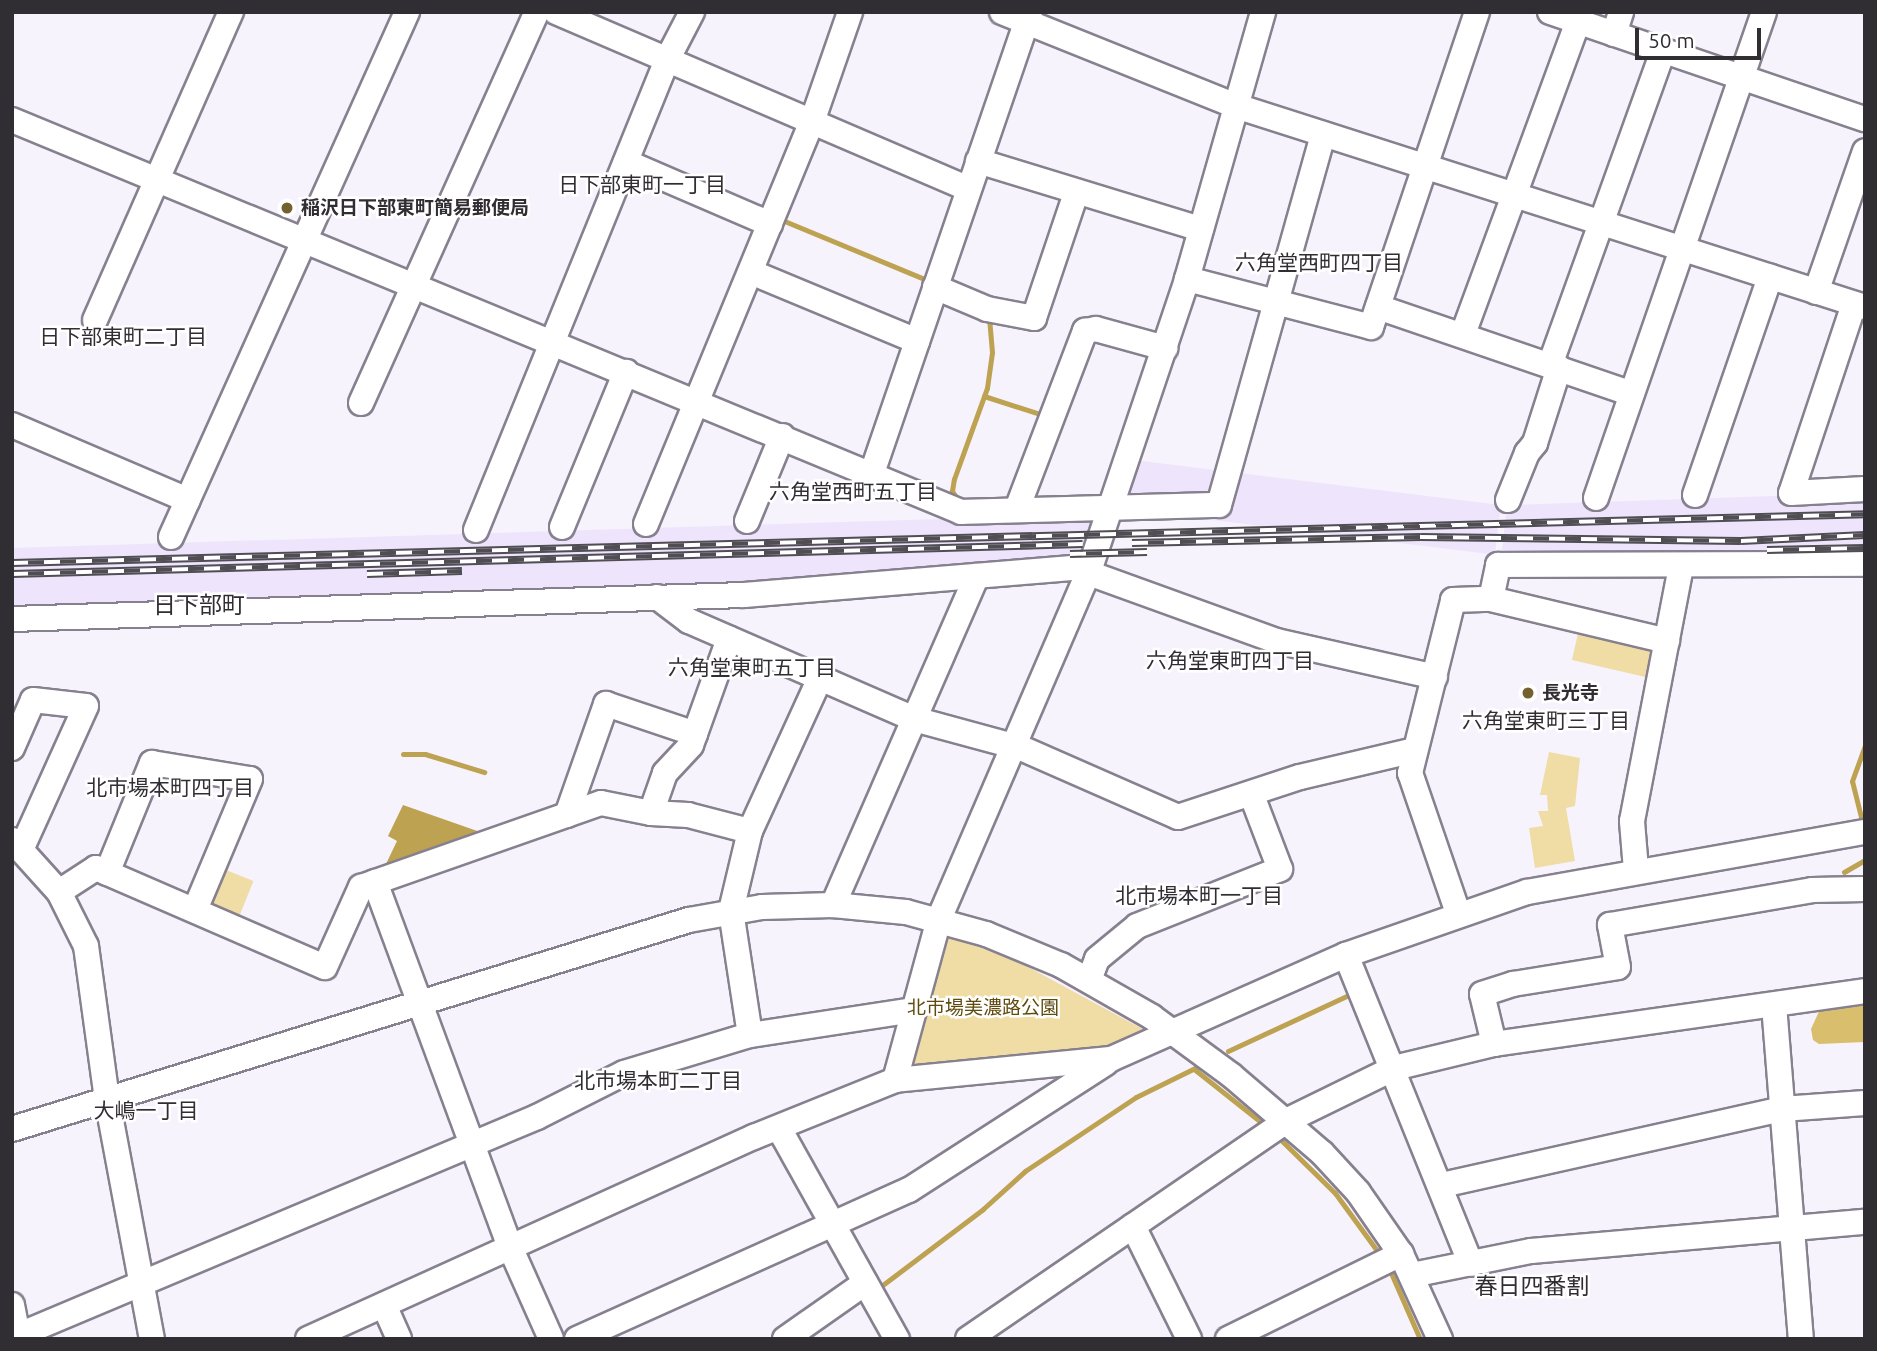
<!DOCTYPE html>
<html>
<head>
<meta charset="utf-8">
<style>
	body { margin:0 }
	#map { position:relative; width:1877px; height:1351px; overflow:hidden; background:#f7f3fd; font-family:Ubuntu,"Noto Sans JP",sans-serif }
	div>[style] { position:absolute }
	.built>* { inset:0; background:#eee5fc; transform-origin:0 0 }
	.green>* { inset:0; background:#f0dca5; transform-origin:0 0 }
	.forest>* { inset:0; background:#d9be6e }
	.water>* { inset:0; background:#bda252 }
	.stream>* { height:5px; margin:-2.5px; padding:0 2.5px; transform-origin:2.5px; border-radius:2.5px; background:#bda252 }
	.roads { filter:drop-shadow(2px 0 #87818f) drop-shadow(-2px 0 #87818f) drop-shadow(0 2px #87818f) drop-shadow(0 -2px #87818f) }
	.minor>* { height:24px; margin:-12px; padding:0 12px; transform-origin:12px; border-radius:12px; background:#fff }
	.rail>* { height:8px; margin-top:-4px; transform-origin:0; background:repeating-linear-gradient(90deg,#fff 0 16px,#504d53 0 32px); box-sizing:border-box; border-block:2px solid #504d53 }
	.dots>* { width:19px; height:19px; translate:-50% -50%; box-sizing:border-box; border:4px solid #fff; border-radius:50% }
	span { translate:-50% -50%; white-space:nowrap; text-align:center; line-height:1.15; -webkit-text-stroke:5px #fff; paint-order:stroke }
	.poi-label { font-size:19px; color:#302d33; font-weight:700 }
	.left { translate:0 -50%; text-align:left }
	.park-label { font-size:19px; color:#5f4c0d }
	.neighbourhood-label { font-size:21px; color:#302d33 }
	.quarter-label { font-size:23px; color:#302d33 }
	.frame { position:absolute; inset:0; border:14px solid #302d33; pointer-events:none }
	.scale { position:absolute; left:1635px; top:28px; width:126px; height:32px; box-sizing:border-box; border:4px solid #302d33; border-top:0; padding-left:9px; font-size:21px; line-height:24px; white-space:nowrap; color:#302d33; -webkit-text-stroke:5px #fff; paint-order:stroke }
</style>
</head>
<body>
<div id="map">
	<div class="built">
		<div style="clip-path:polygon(1865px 493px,1865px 558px,1501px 559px,1507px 505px)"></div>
		<div style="left:1501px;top:505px;width:50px;height:392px;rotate:97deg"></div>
		<div style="clip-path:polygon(1096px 514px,1086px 563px,785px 581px,12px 610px,12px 548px)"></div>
	</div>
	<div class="green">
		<div style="left:1580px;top:625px;width:80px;height:36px;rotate:13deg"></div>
		<div style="clip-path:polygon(1549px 752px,1580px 758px,1575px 806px,1566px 808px,1575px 861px,1535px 868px,1529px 828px,1543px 826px,1538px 811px,1548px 811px,1547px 795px,1540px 795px)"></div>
		<div style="left:221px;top:868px;width:35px;height:43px;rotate:22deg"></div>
		<div style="clip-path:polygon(949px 936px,1019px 962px,1150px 1033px,1103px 1053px,914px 1070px,908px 1064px,942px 940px)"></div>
	</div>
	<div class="forest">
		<div style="clip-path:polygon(1865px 1001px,1865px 1042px,1819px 1044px,1813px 1040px,1811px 1029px,1821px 1007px)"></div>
	</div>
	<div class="water">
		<div style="clip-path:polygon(403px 805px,483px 833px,385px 866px,397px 841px,388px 836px)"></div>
	</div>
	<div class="stream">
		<div style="left:782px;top:220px;width:159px;rotate:22.5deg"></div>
		<div style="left:984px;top:396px;width:65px;rotate:17.9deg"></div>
		<div style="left:958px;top:500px;width:11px;rotate:-124deg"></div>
		<div style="left:952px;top:491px;width:12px;rotate:-81deg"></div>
		<div style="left:954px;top:479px;width:97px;rotate:-70.1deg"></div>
		<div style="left:987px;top:388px;width:36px;rotate:-82deg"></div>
		<div style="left:992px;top:352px;width:37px;rotate:-95deg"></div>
		<div style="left:403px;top:754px;width:22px"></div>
		<div style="left:425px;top:754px;width:62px;rotate:17deg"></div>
		<div style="left:1863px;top:825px;width:45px;rotate:-104deg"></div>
		<div style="left:1852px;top:781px;width:38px;rotate:-70deg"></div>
		<div style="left:1844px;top:872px;width:24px;rotate:-30deg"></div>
		<div style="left:1228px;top:1051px;width:136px;rotate:-24.9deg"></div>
		<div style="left:1194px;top:1069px;width:87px;rotate:38.5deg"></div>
		<div style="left:1280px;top:1139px;width:77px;rotate:44.5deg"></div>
		<div style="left:1335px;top:1193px;width:73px;rotate:53.9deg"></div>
		<div style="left:1391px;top:1273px;width:72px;rotate:66.3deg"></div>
		<div style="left:876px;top:1290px;width:134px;rotate:-37.1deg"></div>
		<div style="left:983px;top:1209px;width:57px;rotate:-42.1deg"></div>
		<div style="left:1025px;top:1171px;width:133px;rotate:-33.7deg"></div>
		<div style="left:1136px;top:1097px;width:68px;rotate:-26.2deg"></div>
	</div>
	<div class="roads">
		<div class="minor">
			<div style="left:556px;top:12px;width:448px;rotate:23.2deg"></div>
			<div style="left:1002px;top:12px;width:252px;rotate:21.9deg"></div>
			<div style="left:1236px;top:106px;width:660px;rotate:17.72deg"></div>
			<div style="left:1550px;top:12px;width:333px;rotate:18.8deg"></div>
			<div style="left:1614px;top:34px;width:23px;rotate:-72deg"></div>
			<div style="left:12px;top:120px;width:1027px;rotate:22.44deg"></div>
			<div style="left:961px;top:512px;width:258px;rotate:-1.6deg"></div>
			<div style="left:1219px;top:505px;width:385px;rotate:-74.3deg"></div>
			<div style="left:978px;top:161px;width:233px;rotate:17deg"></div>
			<div style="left:626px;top:162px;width:157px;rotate:23.3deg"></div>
			<div style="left:751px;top:272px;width:180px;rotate:22.6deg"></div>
			<div style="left:1187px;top:279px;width:190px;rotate:14.6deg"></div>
			<div style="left:1371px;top:327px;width:332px;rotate:-71.4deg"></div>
			<div style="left:935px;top:287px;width:56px;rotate:22.9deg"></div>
			<div style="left:987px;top:309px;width:48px;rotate:10.8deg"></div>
			<div style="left:1034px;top:318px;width:132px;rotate:-71.4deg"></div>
			<div style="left:1816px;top:292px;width:149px;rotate:-70.8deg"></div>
			<div style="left:1854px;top:304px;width:199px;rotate:108.4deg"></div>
			<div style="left:1791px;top:493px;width:74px;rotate:-3.1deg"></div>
			<div style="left:1378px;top:307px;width:268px;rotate:18.9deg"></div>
			<div style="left:95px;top:320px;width:337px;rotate:-66.2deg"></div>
			<div style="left:1463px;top:334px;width:333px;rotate:-69.8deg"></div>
			<div style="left:1550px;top:365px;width:334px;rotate:-70.2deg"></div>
			<div style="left:361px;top:403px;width:429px;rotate:-65.8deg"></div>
			<div style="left:12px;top:425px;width:191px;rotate:23.1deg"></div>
			<div style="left:872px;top:473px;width:487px;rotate:-71.1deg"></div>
			<div style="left:1695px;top:495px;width:231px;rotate:-71deg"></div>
			<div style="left:1596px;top:498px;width:514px;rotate:-70.93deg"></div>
			<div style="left:1508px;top:500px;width:51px;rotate:-68deg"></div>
			<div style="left:1527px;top:453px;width:13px;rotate:-51deg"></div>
			<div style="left:1535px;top:443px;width:79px;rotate:-72.3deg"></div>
			<div style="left:1017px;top:509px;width:191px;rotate:-69.1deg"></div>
			<div style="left:1085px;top:331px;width:11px;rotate:-10deg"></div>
			<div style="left:1096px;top:329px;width:72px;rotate:15.4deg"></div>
			<div style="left:747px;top:521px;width:92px;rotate:-67.6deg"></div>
			<div style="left:646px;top:524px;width:435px;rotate:-67.6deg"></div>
			<div style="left:812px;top:122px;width:116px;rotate:-70.9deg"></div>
			<div style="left:562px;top:527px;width:168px;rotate:-67.6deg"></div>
			<div style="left:476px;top:530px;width:507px;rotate:-67.88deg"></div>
			<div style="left:667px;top:60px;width:54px;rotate:-62.5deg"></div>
			<div style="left:171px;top:537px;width:576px;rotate:-65.79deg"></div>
			<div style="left:657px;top:597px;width:40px;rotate:37deg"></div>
			<div style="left:689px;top:621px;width:245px;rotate:23.5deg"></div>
			<div style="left:914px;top:719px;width:111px;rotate:15.2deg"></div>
			<div style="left:1021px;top:748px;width:171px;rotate:23.7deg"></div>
			<div style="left:1178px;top:817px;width:128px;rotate:-18.2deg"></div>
			<div style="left:1300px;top:777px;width:118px;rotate:-13.2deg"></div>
			<div style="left:1491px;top:599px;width:181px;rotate:13.4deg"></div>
			<div style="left:12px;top:619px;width:732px;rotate:-1.88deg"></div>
			<div style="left:744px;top:595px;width:332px;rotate:-4.7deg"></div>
			<div style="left:1075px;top:568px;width:215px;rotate:19.9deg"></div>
			<div style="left:1277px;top:641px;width:162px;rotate:12.8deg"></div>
			<div style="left:12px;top:748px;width:52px;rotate:-66.4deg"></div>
			<div style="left:33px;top:700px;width:53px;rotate:6.5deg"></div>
			<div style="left:86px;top:706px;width:156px;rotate:114.3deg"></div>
			<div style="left:651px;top:813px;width:42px;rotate:-70.7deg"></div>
			<div style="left:665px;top:773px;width:38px;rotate:-47deg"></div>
			<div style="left:691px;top:745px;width:113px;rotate:-70.3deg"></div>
			<div style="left:567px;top:815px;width:118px;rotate:-70.6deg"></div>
			<div style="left:606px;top:704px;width:94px;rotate:18.6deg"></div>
			<div style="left:750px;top:831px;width:168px;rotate:-65.4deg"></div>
			<div style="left:12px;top:840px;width:70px;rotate:47.9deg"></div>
			<div style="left:59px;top:892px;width:60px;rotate:63.4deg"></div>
			<div style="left:86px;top:946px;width:154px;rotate:82.2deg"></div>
			<div style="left:107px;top:1099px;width:244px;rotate:79.4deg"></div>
			<div style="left:1636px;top:870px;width:49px;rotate:-94.7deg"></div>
			<div style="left:1632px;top:821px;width:260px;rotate:-79.1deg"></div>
			<div style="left:107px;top:873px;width:119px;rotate:-67.8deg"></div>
			<div style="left:152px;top:763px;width:99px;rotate:9.3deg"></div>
			<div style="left:250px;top:779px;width:142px;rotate:112.8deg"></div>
			<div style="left:375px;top:882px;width:391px;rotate:69.7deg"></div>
			<div style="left:511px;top:1249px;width:98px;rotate:66deg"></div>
			<div style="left:59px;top:892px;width:44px;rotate:-33deg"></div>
			<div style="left:96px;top:868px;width:249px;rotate:23.4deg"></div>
			<div style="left:325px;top:967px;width:88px;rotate:-65.8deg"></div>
			<div style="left:361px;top:887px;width:254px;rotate:-19.3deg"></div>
			<div style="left:601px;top:803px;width:51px;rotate:11.3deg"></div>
			<div style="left:651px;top:813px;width:37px;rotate:3deg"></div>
			<div style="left:688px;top:815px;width:64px;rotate:14.5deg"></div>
			<div style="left:750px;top:831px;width:82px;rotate:103.4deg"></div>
			<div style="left:731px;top:911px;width:125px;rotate:81.3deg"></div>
			<div style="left:833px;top:905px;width:359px;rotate:-66.4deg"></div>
			<div style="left:1458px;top:913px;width:148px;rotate:-108.9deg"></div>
			<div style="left:1410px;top:773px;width:178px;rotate:-76deg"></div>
			<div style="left:1453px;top:600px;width:38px;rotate:-2deg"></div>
			<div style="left:1491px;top:599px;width:35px;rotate:-78deg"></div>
			<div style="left:1498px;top:565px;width:367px;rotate:-0.2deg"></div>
			<div style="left:1346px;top:955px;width:333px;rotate:68deg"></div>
			<div style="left:1089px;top:980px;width:22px;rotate:-69deg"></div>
			<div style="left:1097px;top:959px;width:52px;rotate:-39.5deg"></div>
			<div style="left:1137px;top:926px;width:154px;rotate:-21.7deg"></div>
			<div style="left:1280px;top:869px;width:81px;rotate:-110.9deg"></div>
			<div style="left:1774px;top:1005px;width:335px;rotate:85.4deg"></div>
			<div style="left:1494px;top:1044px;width:51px;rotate:-103.5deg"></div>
			<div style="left:1482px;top:994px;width:33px;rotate:-18deg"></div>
			<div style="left:1513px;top:984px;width:106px;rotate:-9.2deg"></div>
			<div style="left:1618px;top:967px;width:43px;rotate:-100.8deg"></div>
			<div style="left:1610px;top:925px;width:205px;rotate:-9.8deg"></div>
			<div style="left:1812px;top:890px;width:53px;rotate:-1.1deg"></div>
			<div style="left:895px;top:1080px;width:167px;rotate:-74.7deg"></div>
			<div style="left:939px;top:919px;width:379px;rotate:-66.7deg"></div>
			<div style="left:1089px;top:571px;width:308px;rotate:-71.4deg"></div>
			<div style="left:1187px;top:279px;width:278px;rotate:-74.1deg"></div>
			<div style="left:12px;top:1129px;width:709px;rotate:-17.16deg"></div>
			<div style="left:689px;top:920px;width:74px;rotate:-10.1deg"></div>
			<div style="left:762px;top:907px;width:71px;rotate:-1.6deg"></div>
			<div style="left:833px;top:905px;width:73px;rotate:5.5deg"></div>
			<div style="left:906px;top:912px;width:83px;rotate:15.4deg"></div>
			<div style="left:986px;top:934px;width:81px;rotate:22.5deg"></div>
			<div style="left:1061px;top:965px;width:105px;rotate:29.7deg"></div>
			<div style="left:1152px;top:1017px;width:98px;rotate:36.3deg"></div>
			<div style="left:1231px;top:1075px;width:120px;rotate:40.6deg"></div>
			<div style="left:1322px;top:1153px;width:53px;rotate:47.3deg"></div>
			<div style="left:1358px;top:1192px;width:75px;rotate:55.3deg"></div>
			<div style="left:1401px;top:1254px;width:94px;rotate:65.4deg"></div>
			<div style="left:780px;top:1130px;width:240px;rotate:60.8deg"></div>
			<div style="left:1442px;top:1185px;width:348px;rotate:-12.6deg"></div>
			<div style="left:1782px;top:1109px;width:83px;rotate:-4.1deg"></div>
			<div style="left:1133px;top:1226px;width:126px;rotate:63.6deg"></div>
			<div style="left:1412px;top:1275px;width:121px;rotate:-11.4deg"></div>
			<div style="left:1531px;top:1251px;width:335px;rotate:-5deg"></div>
			<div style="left:12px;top:1305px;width:33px;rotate:79deg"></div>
			<div style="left:384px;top:1305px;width:37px;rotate:66deg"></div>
			<div style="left:12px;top:1338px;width:570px;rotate:-22.83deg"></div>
			<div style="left:537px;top:1117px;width:97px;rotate:-26.8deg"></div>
			<div style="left:624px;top:1073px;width:132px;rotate:-16.8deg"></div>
			<div style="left:750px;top:1035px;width:166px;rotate:-8.7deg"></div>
			<div style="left:308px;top:1339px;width:490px;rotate:-24.4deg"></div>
			<div style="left:754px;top:1137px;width:152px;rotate:-22deg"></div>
			<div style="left:895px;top:1080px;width:217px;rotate:-5.6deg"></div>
			<div style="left:1111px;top:1059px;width:257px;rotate:-23.9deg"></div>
			<div style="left:1346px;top:955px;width:192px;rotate:-19.2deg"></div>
			<div style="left:1527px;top:892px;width:343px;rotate:-10.1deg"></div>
			<div style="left:577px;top:1339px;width:364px;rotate:-24.2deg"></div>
			<div style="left:909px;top:1190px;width:234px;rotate:-32.8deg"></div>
			<div style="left:785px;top:1339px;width:98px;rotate:-35deg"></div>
			<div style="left:968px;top:1339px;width:386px;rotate:-34.4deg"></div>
			<div style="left:1286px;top:1121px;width:120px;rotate:-26.1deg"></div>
			<div style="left:1394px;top:1068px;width:103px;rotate:-13.5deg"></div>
			<div style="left:1494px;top:1044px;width:375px;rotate:-8.1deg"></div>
			<div style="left:1228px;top:1339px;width:193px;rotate:-26.2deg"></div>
		</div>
	</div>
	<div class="rail">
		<div style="left:1132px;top:543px;width:289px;rotate:-1.2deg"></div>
		<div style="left:1421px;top:537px;width:320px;rotate:0.7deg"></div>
		<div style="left:1741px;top:541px;width:124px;rotate:-2.8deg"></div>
		<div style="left:1767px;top:550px;width:98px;rotate:-1.2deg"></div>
		<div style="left:1070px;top:554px;width:77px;rotate:-1.5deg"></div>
		<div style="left:12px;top:563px;width:1854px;rotate:-1.51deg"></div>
		<div style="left:12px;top:574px;width:1071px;rotate:-1.6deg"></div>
		<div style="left:367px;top:574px;width:95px;rotate:-1.8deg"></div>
	</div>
	<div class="dots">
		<div style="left:287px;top:208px;background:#736230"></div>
		<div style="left:1528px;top:693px;background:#736230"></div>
	</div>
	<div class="poi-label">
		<span class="left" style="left:301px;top:208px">稲沢日下部東町簡易郵便局</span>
		<span class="left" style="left:1542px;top:693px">長光寺</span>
	</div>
	<div class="park-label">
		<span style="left:983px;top:1008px">北市場美濃路公園</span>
	</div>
	<div class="neighbourhood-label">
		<span style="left:642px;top:184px">日下部東町一丁目</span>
		<span style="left:1319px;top:262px">六角堂西町四丁目</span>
		<span style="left:123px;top:336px">日下部東町二丁目</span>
		<span style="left:853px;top:491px">六角堂西町五丁目</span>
		<span style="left:1230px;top:660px">六角堂東町四丁目</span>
		<span style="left:752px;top:667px">六角堂東町五丁目</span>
		<span style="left:1546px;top:720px">六角堂東町三丁目</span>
		<span style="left:170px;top:787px">北市場本町四丁目</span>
		<span style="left:1199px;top:895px">北市場本町一丁目</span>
		<span style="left:658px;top:1080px">北市場本町二丁目</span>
		<span style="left:146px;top:1110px">大嶋一丁目</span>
	</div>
	<div class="quarter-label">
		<span style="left:199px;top:605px">日下部町</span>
		<span style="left:1532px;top:1286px">春日四番割</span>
	</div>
	<div class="frame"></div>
	<div class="scale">50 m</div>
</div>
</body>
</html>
